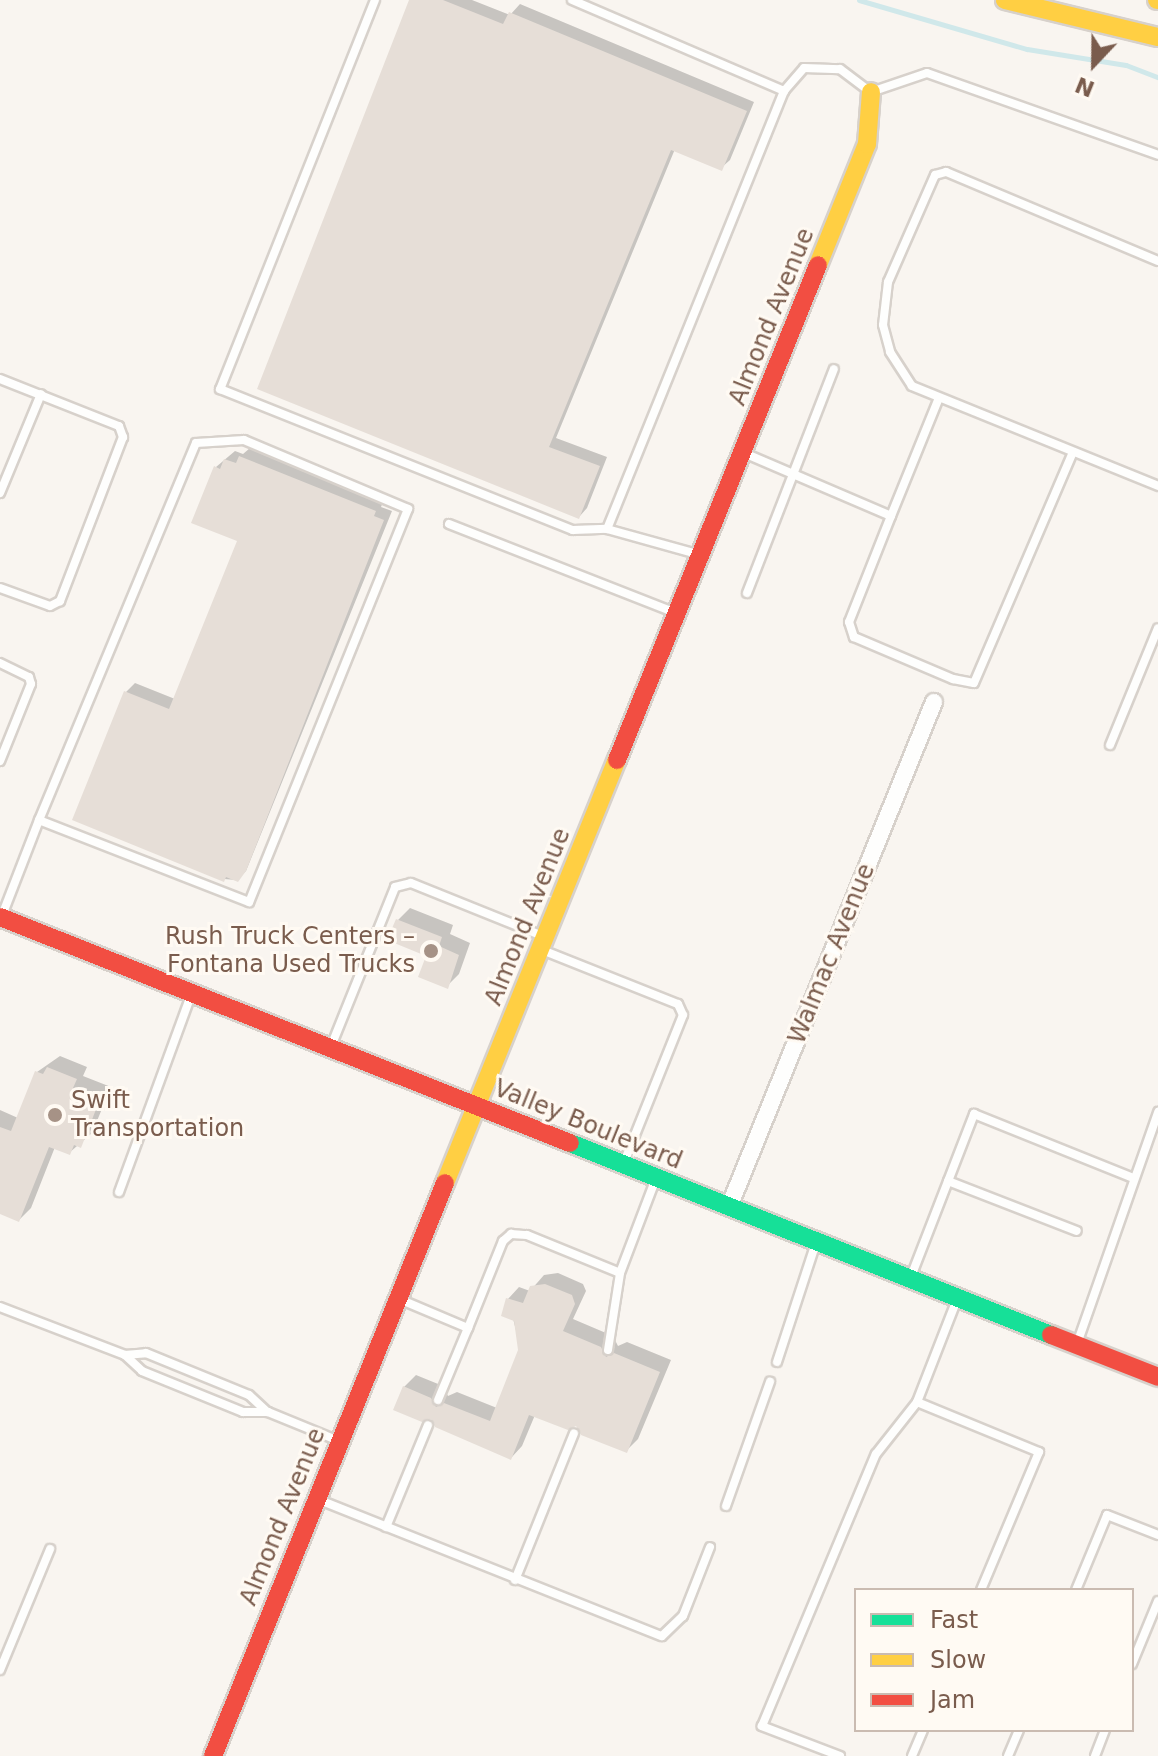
<!DOCTYPE html>
<html>
<head>
<meta charset="utf-8">
<style>
	body { margin:0 }
	#map { position:relative; width:1158px; height:1756px; overflow:hidden; background:#f9f5f0; font-family:"DejaVu Sans",sans-serif }
	div>[style] { position:absolute }
	.shadow>* { inset:0; background:#0003 }
	.stream>* { height:5px; margin:-2.5px; padding:0 2.5px; transform-origin:2.5px; border-radius:2.5px; background:#d0e8ea }
	.building>* { inset:0; background:#e6ded7 }
	.roads { filter:drop-shadow(2px 0 #d7d1cb) drop-shadow(-2px 0 #d7d1cb) drop-shadow(0 2px #d7d1cb) drop-shadow(0 -2px #d7d1cb) }
	.lane>* { height:8px; margin:-4px; padding:0 4px; transform-origin:4px; border-radius:4px; background:#fefefd }
	.street>* { height:16px; margin:-8px; padding:0 8px; transform-origin:8px; border-radius:8px; background:#fefefd }
	.fast>* { height:18px; margin:-9px; padding:0 9px; transform-origin:9px; border-radius:9px; background:#16e098 }
	.slow>* { height:18px; margin:-9px; padding:0 9px; transform-origin:9px; border-radius:9px; background:#ffcf43 }
	.jam>* { height:18px; margin:-9px; padding:0 9px; transform-origin:9px; border-radius:9px; background:#f24e42 }
	.dots>* { width:22px; height:22px; translate:-50% -50%; box-sizing:border-box; border:4px solid #fffaf3; border-radius:50% }
	span { translate:-50% -50%; white-space:nowrap; text-align:center; line-height:1.15; -webkit-text-stroke:6px #fffaf3; paint-order:stroke }
	.street-label { font-size:24px; color:#7a5c4d }
	.poi-label { font-size:24px; color:#7a5c4d }
	.right { translate:-100% -50%; text-align:right }
	.left { translate:0 -50%; text-align:left }
	.legend { position:absolute; left:854px; top:1588px; width:280px; height:144px; box-sizing:border-box; background:#fffaf3; border:2px solid #cabbb1; margin:0; padding:10px 14px; list-style:none; font-size:24px; color:#7a5c4d }
	.legend li { display:flex; align-items:center; gap:16px; height:40px }
	.legend b { width:40px; border:2px solid #cabbb1 }
	.north { position:absolute; left:1054px; top:24px; width:80px; height:80px; -webkit-text-stroke:6px #fffaf3; paint-order:stroke; rotate:202deg; font-size:22px; font-weight:700; line-height:32px; text-align:center; color:#7a5c4d }
	.north::after { content:''; display:block; margin:auto; width:28px; height:36px; background:#7a5c4d; clip-path:polygon(50% 0,100% 100%,50% 72%,0 100%) }
</style>
</head>
<body>
<div id="map">
	<div class="shadow">
		<div style="clip-path:polygon(411px 0,472px 0,510px 15px,520px 4px,754px 102px,730px 160px,721px 168px,675px 149px,556px 438px,607px 457px,587px 508px,579px 517px,259px 388px)"></div>
		<div style="clip-path:polygon(250px 448px,383px 502px,381px 507px,392px 511px,246px 871px,237px 880px,224px 879px,126px 692px,135px 683px,175px 699px,239px 540px,216px 467px,235px 451px,243px 454px)"></div>
		<div style="clip-path:polygon(410px 908px,453px 925px,450px 934px,470px 943px,459px 974px,447px 986px,398px 920px)"></div>
		<div style="clip-path:polygon(60px 1056px,87px 1067px,83px 1076px,111px 1087px,92px 1133px,69px 1153px,55px 1147px,31px 1208px,19px 1220px,0 1212px,0 1110px,18px 1118px,37px 1072px)"></div>
		<div style="clip-path:polygon(558px 1273px,583px 1284px,586px 1291px,573px 1319px,613px 1336px,618px 1346px,627px 1342px,671px 1360px,638px 1439px,626px 1451px,577px 1424px,535px 1415px,522px 1446px,511px 1458px,433px 1416px,404px 1387px,416px 1375px,443px 1386px,448px 1396px,457px 1392px,497px 1408px,521px 1350px,508px 1299px,519px 1287px,530px 1291px,544px 1275px)"></div>
	</div>
	<div class="stream">
		<div style="left:859px;top:0;width:175px;rotate:16.3deg"></div>
		<div style="left:1027px;top:49px;width:100px;rotate:9.2deg"></div>
		<div style="left:1126px;top:65px;width:34px;rotate:21deg"></div>
	</div>
	<div class="building">
		<div style="clip-path:polygon(409px 0,443px 0,503px 24px,509px 12px,747px 111px,722px 171px,671px 150px,549px 447px,600px 466px,579px 519px,257px 389px)"></div>
		<div style="clip-path:polygon(239px 456px,376px 511px,374px 516px,384px 520px,246px 871px,238px 882px,226px 877px,224px 882px,72px 820px,124px 691px,169px 709px,237px 541px,191px 523px,214px 466px,220px 469px,224px 459px,236px 463px)"></div>
		<div style="clip-path:polygon(396px 919px,442px 937px,439px 946px,459px 955px,448px 989px,418px 977px,426px 956px,387px 940px)"></div>
		<div style="clip-path:polygon(47px 1067px,77px 1079px,73px 1088px,100px 1099px,81px 1148px,74px 1145px,70px 1155px,49px 1147px,19px 1222px,0 1214px,0 1127px,11px 1131px,35px 1071px,43px 1074px)"></div>
		<div style="clip-path:polygon(545px 1284px,572px 1295px,575px 1304px,563px 1331px,601px 1347px,606px 1357px,614px 1353px,660px 1372px,627px 1453px,581px 1435px,576px 1426px,568px 1430px,529px 1415px,511px 1460px,435px 1427px,431px 1419px,422px 1422px,393px 1410px,403px 1386px,431px 1398px,436px 1407px,444px 1403px,490px 1421px,518px 1350px,514px 1321px,501px 1316px,506px 1298px,523px 1303px,530px 1286px)"></div>
	</div>
	<div class="roads">
		<div class="lane">
			<div style="left:375px;top:0;width:419px;rotate:111.7deg"></div>
			<div style="left:220px;top:389px;width:380px;rotate:21.8deg"></div>
			<div style="left:573px;top:530px;width:34px;rotate:-2deg"></div>
			<div style="left:607px;top:529px;width:93px;rotate:15.5deg"></div>
			<div style="left:572px;top:0;width:231px;rotate:23.2deg"></div>
			<div style="left:1158px;top:261px;width:230px;rotate:-157.2deg"></div>
			<div style="left:946px;top:172px;width:11px;rotate:165deg"></div>
			<div style="left:935px;top:175px;width:117px;rotate:113.7deg"></div>
			<div style="left:888px;top:282px;width:43px;rotate:96.6deg"></div>
			<div style="left:883px;top:325px;width:28px;rotate:75deg"></div>
			<div style="left:890px;top:352px;width:40px;rotate:57.1deg"></div>
			<div style="left:912px;top:386px;width:266px;rotate:22.1deg"></div>
			<div style="left:0;top:379px;width:128px;rotate:21.6deg"></div>
			<div style="left:119px;top:426px;width:12px;rotate:70deg"></div>
			<div style="left:123px;top:437px;width:176px;rotate:111deg"></div>
			<div style="left:60px;top:601px;width:11px;rotate:153deg"></div>
			<div style="left:50px;top:606px;width:53px;rotate:-160.2deg"></div>
			<div style="left:744px;top:453px;width:160px;rotate:23.2deg"></div>
			<div style="left:891px;top:516px;width:127px;rotate:-67.9deg"></div>
			<div style="left:0;top:493px;width:107px;rotate:-67.5deg"></div>
			<div style="left:891px;top:516px;width:114px;rotate:111.6deg"></div>
			<div style="left:849px;top:622px;width:16px;rotate:72deg"></div>
			<div style="left:854px;top:637px;width:108px;rotate:23deg"></div>
			<div style="left:953px;top:679px;width:21px;rotate:11deg"></div>
			<div style="left:974px;top:683px;width:251px;rotate:-66.8deg"></div>
			<div style="left:449px;top:524px;width:241px;rotate:21.4deg"></div>
			<div style="left:607px;top:529px;width:472px;rotate:-68deg"></div>
			<div style="left:784px;top:91px;width:30px;rotate:-49deg"></div>
			<div style="left:804px;top:68px;width:36px;rotate:2deg"></div>
			<div style="left:840px;top:69px;width:39px;rotate:37deg"></div>
			<div style="left:871px;top:92px;width:59px;rotate:-18.7deg"></div>
			<div style="left:927px;top:73px;width:245px;rotate:19.5deg"></div>
			<div style="left:747px;top:593px;width:240px;rotate:-68.8deg"></div>
			<div style="left:0;top:663px;width:32px;rotate:26deg"></div>
			<div style="left:29px;top:677px;width:7px;rotate:74deg"></div>
			<div style="left:31px;top:684px;width:83px;rotate:111.9deg"></div>
			<div style="left:1110px;top:745px;width:126px;rotate:-67.7deg"></div>
			<div style="left:3px;top:913px;width:100px;rotate:-68.8deg"></div>
			<div style="left:39px;top:820px;width:408px;rotate:-67.4deg"></div>
			<div style="left:196px;top:443px;width:48px;rotate:-3.6deg"></div>
			<div style="left:244px;top:440px;width:178px;rotate:22.8deg"></div>
			<div style="left:408px;top:509px;width:424px;rotate:112deg"></div>
			<div style="left:249px;top:902px;width:225px;rotate:-158.7deg"></div>
			<div style="left:542px;top:950px;width:146px;rotate:21.7deg"></div>
			<div style="left:678px;top:1004px;width:12px;rotate:66deg"></div>
			<div style="left:683px;top:1015px;width:156px;rotate:111.8deg"></div>
			<div style="left:332px;top:1044px;width:169px;rotate:-68.1deg"></div>
			<div style="left:395px;top:887px;width:16px;rotate:-14deg"></div>
			<div style="left:411px;top:883px;width:144px;rotate:21.9deg"></div>
			<div style="left:948px;top:1181px;width:138px;rotate:21.2deg"></div>
			<div style="left:119px;top:1192px;width:207px;rotate:-69.9deg"></div>
			<div style="left:912px;top:1274px;width:172px;rotate:-68.8deg"></div>
			<div style="left:974px;top:1114px;width:171px;rotate:21.9deg"></div>
			<div style="left:399px;top:1299px;width:75px;rotate:22.8deg"></div>
			<div style="left:468px;top:1328px;width:94px;rotate:-68.1deg"></div>
			<div style="left:503px;top:1241px;width:11px;rotate:-41deg"></div>
			<div style="left:511px;top:1234px;width:16px;rotate:4deg"></div>
			<div style="left:527px;top:1235px;width:100px;rotate:22.2deg"></div>
			<div style="left:620px;top:1273px;width:98px;rotate:-69.2deg"></div>
			<div style="left:0;top:1307px;width:134px;rotate:21deg"></div>
			<div style="left:125px;top:1355px;width:23px;rotate:43deg"></div>
			<div style="left:142px;top:1371px;width:109px;rotate:22.1deg"></div>
			<div style="left:243px;top:1412px;width:25px"></div>
			<div style="left:268px;top:1412px;width:77px;rotate:22.2deg"></div>
			<div style="left:1078px;top:1341px;width:243px;rotate:-70.7deg"></div>
			<div style="left:608px;top:1350px;width:78px;rotate:-81.1deg"></div>
			<div style="left:125px;top:1355px;width:21px;rotate:-5deg"></div>
			<div style="left:146px;top:1353px;width:111px;rotate:22.2deg"></div>
			<div style="left:249px;top:1395px;width:25px;rotate:43deg"></div>
			<div style="left:777px;top:1362px;width:122px;rotate:-71.9deg"></div>
			<div style="left:438px;top:1400px;width:78px;rotate:-67.4deg"></div>
			<div style="left:917px;top:1402px;width:132px;rotate:22.3deg"></div>
			<div style="left:1039px;top:1452px;width:150px;rotate:112.8deg"></div>
			<div style="left:317px;top:1499px;width:371px;rotate:21.7deg"></div>
			<div style="left:662px;top:1636px;width:29px;rotate:-44deg"></div>
			<div style="left:683px;top:1616px;width:74px;rotate:-68.6deg"></div>
			<div style="left:726px;top:1506px;width:132px;rotate:-70.5deg"></div>
			<div style="left:386px;top:1527px;width:110px;rotate:-67.6deg"></div>
			<div style="left:515px;top:1580px;width:158px;rotate:-68.1deg"></div>
			<div style="left:1076px;top:1590px;width:81px;rotate:-67.5deg"></div>
			<div style="left:1107px;top:1515px;width:55px;rotate:21.4deg"></div>
			<div style="left:1132px;top:1664px;width:68px;rotate:-67.6deg"></div>
			<div style="left:0;top:1670px;width:131px;rotate:-67.5deg"></div>
			<div style="left:840px;top:1756px;width:84px;rotate:-159deg"></div>
			<div style="left:762px;top:1726px;width:295px;rotate:-67.3deg"></div>
			<div style="left:876px;top:1454px;width:66px;rotate:-51.7deg"></div>
			<div style="left:917px;top:1402px;width:107px;rotate:-68.7deg"></div>
			<div style="left:912px;top:1756px;width:28px;rotate:-67deg"></div>
			<div style="left:1008px;top:1756px;width:28px;rotate:-67deg"></div>
			<div style="left:1095px;top:1756px;width:28px;rotate:-69deg"></div>
		</div>
		<div class="street">
			<div style="left:729px;top:1207px;width:545px;rotate:-67.91deg"></div>
		</div>
		<div class="fast">
			<div style="left:570px;top:1143px;width:518px;rotate:21.76deg"></div>
		</div>
		<div class="slow">
			<div style="left:1005px;top:0;width:157px;rotate:13.6deg"></div>
			<div style="left:1157px;top:0;width:1px"></div>
			<div style="left:818px;top:265px;width:131px;rotate:-68deg"></div>
			<div style="left:867px;top:144px;width:52px;rotate:-85.6deg"></div>
			<div style="left:445px;top:1183px;width:457px;rotate:-67.9deg"></div>
		</div>
		<div class="jam">
			<div style="left:617px;top:760px;width:534px;rotate:-67.9deg"></div>
			<div style="left:0;top:917px;width:613px;rotate:21.63deg"></div>
			<div style="left:1051px;top:1335px;width:115px;rotate:21.4deg"></div>
			<div style="left:213px;top:1756px;width:618px;rotate:-67.96deg"></div>
		</div>
	</div>
	<div class="dots">
		<div style="left:431px;top:951px;background:#a69286"></div>
		<div style="left:55px;top:1115px;background:#a69286"></div>
	</div>
	<div class="street-label">
		<span style="left:772px;top:317px;rotate:-68deg">Almond Avenue</span>
		<span style="left:528px;top:917px;rotate:-68deg">Almond Avenue</span>
		<span style="left:832px;top:954px;rotate:-68deg">Walmac Avenue</span>
		<span style="left:588px;top:1125px;rotate:22deg">Valley Boulevard</span>
		<span style="left:283px;top:1517px;rotate:-68deg">Almond Avenue</span>
	</div>
	<div class="poi-label">
		<span class="right" style="left:415px;top:951px">Rush Truck Centers –<br>Fontana Used Trucks</span>
		<span class="left" style="left:71px;top:1115px">Swift<br>Transportation</span>
	</div>
	<ul class="legend">
	<li><b style="height:10px;background:#16e098"></b>Fast</li>
	<li><b style="height:10px;background:#ffcf43"></b>Slow</li>
	<li><b style="height:10px;background:#f24e42"></b>Jam</li>
	</ul>
	<div class="north">N</div>
</div>
</body>
</html>
